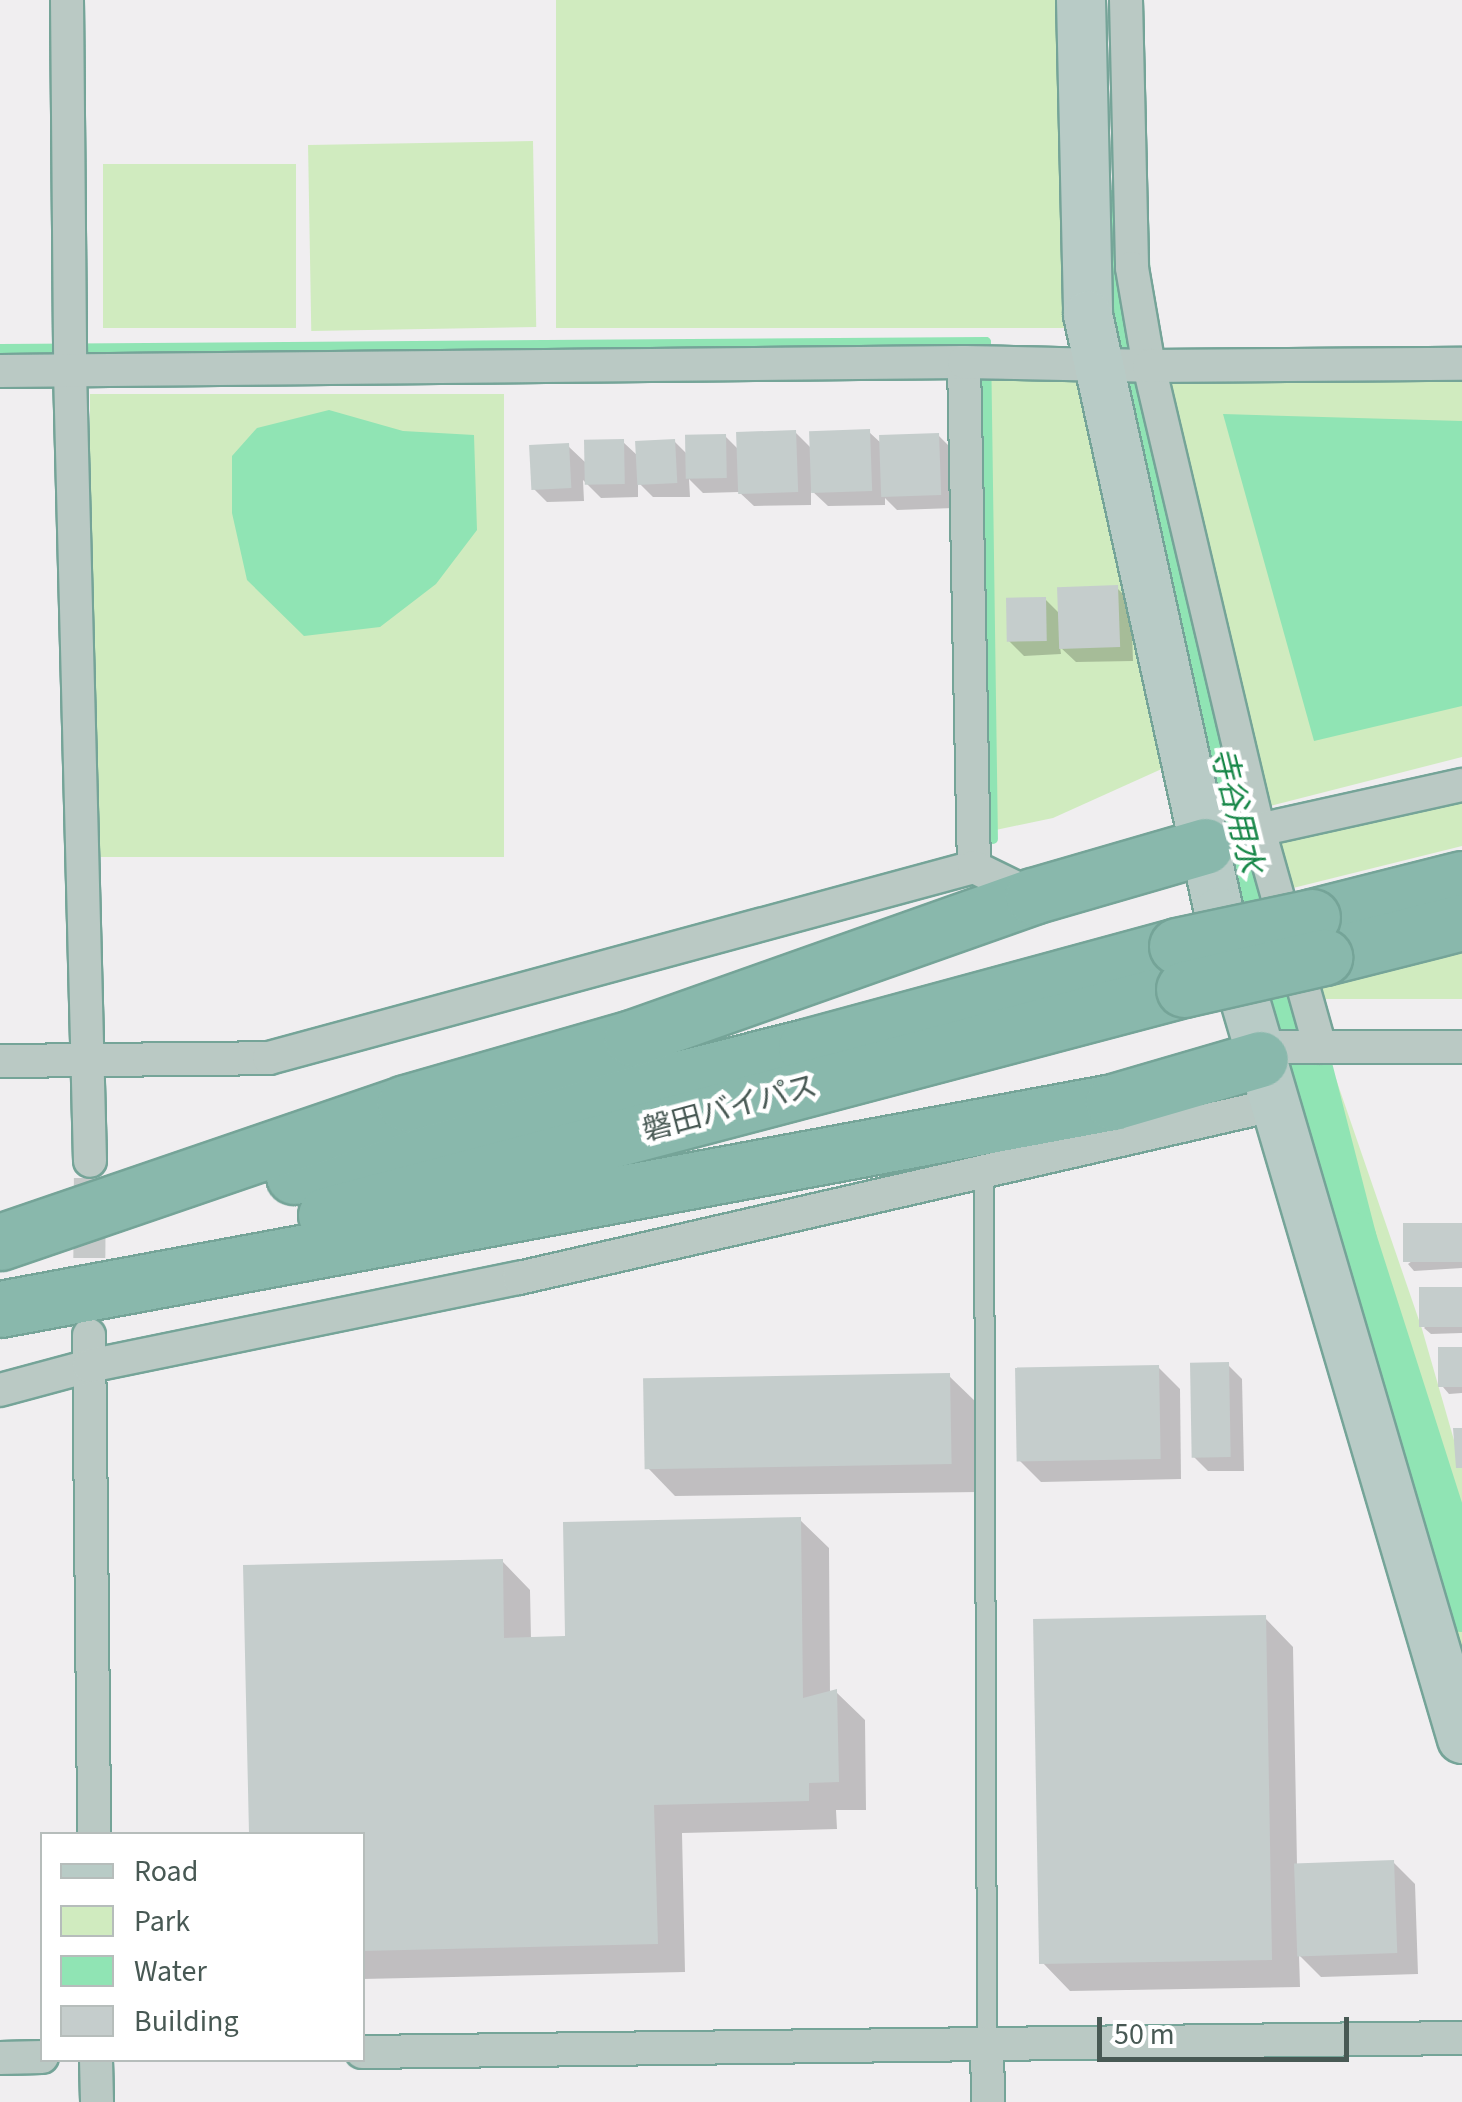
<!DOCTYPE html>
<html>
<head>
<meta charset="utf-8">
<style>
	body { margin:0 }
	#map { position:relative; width:1462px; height:2102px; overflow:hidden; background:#f0eef0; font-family:"Source Sans 3","Noto Sans JP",sans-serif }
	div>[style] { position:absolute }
	.green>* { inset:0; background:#d0ebbf; transform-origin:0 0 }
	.water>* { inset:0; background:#90e4b4 }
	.shadow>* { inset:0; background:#0003 }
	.stream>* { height:10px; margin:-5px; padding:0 5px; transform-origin:5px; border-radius:5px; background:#90e4b4 }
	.river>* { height:60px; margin:-30px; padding:0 30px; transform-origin:30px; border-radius:30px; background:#90e4b4 }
	.building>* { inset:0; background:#c5cdcc; transform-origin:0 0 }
	.street-tunnel>* { height:32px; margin-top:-16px; transform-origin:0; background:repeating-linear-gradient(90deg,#c6c9c9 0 32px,transparent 0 48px) }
	.roads { filter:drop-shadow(2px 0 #75a498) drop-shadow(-2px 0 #75a498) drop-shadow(0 2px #75a498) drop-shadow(0 -2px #75a498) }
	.lane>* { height:18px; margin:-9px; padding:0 9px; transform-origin:9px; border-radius:9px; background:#bac9c4 }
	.street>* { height:32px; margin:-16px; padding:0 16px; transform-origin:16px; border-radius:16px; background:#bac9c4 }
	.secondary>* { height:48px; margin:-24px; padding:0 24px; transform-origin:24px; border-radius:24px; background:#b8cbc6 }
	.highway>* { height:55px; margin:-27.5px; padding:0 27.5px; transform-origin:27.5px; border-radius:27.5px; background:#89b8ac }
	.bridges { filter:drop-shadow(2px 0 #75a498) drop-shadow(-2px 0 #75a498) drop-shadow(0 2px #75a498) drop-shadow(0 -2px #75a498) }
	.highway-bridge>* { height:55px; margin:-27.5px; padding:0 27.5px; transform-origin:27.5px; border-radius:27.5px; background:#89b8ac }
	span { translate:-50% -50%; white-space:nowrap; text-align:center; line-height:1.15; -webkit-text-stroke:9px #fff; paint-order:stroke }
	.street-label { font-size:30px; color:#485954 }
	.water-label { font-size:32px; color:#178748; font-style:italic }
	.legend { position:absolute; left:40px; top:1832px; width:325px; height:230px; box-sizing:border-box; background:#fff; border:2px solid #b6bdbb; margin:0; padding:12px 18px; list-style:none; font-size:30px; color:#485954 }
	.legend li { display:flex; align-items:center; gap:20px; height:50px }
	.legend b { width:50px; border:2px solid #b6bdbb }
	.scale { position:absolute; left:1097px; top:2017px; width:252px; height:45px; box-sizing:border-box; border:5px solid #485954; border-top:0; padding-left:12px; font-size:30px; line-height:35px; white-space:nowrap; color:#485954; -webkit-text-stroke:8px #fff; paint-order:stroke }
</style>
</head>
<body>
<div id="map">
	<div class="green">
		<div style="left:556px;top:0;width:525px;height:328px"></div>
		<div style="left:533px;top:141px;width:186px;height:225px;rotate:89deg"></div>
		<div style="left:103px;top:164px;width:193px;height:164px"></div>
		<div style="clip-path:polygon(964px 362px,1078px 366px,1186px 758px,1053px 818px,972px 835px)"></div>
		<div style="clip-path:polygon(1462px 364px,1462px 757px,1254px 810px,1165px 366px)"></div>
		<div style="left:90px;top:394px;width:414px;height:463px"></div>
		<div style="clip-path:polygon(1462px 775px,1462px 846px,1277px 892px,1259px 830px)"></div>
		<div style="left:1462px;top:952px;width:47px;height:163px;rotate:90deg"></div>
		<div style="clip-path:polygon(1336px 1079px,1422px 1329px,1462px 1468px,1462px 1739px,1273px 1105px)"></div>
	</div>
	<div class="water">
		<div style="clip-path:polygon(329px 410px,403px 431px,474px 435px,477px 530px,436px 584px,380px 627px,304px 636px,247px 580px,232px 513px,232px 456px,257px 428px)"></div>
		<div style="clip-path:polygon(1223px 414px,1462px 421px,1462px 706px,1314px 741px)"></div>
	</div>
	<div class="shadow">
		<div style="clip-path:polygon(795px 432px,812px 449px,869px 432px,882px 444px,938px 435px,953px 450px,954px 508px,897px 510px,885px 498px,885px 505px,828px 506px,811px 490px,811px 505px,754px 506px,739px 492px,703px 493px,689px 479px,690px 497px,653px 497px,638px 482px,638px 497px,601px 498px,583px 480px,584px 501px,547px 502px,533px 488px,568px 446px,587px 464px,623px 442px,638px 456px,674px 441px,688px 455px,725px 436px,739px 450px)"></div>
		<div style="clip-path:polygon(1117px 588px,1131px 602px,1133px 661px,1076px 662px,1060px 647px,1061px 654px,1024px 656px,1009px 641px,1045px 599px,1060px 614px)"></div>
		<div style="clip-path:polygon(1462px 1225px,1462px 1268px,1414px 1271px,1408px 1264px)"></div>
		<div style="clip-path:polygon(1462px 1289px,1462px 1333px,1431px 1334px,1424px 1328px)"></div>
		<div style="clip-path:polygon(1462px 1350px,1462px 1393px,1449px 1394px,1443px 1387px)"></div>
		<div style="clip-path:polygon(1228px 1365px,1242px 1379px,1244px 1471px,1208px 1471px,1194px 1457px)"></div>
		<div style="clip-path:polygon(1158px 1367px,1180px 1389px,1181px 1479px,1041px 1482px,1019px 1460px)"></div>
		<div style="clip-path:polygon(949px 1376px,978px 1404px,979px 1492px,675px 1496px,647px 1467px)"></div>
		<div style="clip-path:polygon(800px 1520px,829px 1548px,830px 1694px,836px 1692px,865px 1720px,866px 1810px,836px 1810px,837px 1829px,682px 1833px,685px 1972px,362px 1979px,362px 1834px,252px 1834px,245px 1567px,502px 1561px,530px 1590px,531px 1640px,568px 1639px)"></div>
		<div style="clip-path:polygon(1265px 1618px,1293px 1647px,1297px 1865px,1393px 1862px,1415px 1884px,1418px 1974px,1321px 1977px,1299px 1955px,1300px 1987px,1070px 1991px,1042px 1962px)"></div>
	</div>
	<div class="stream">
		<div style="left:0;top:349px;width:986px;rotate:-0.41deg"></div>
		<div style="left:986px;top:342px;width:497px;rotate:89.2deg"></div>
	</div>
	<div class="river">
		<div style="left:1119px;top:219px;width:114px;rotate:88.5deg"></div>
		<div style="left:1122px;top:333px;width:97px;rotate:80.5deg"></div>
		<div style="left:1138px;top:429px;width:838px;rotate:75.57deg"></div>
		<div style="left:1347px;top:1241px;width:379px;rotate:72.3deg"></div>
	</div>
	<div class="building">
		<div style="left:870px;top:429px;width:62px;height:61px;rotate:88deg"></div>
		<div style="left:796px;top:430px;width:62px;height:60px;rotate:88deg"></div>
		<div style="left:939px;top:433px;width:62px;height:60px;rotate:88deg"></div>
		<div style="left:726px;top:434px;width:44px;height:41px;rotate:89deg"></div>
		<div style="left:624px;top:439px;width:45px;height:40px;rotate:89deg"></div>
		<div style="left:675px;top:439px;width:44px;height:40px;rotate:87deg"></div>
		<div style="left:569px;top:443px;width:45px;height:40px;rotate:87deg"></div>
		<div style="left:1118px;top:585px;width:62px;height:61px;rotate:88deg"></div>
		<div style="left:1046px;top:597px;width:44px;height:40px;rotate:89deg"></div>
		<div style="left:1462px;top:1223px;width:39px;height:59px;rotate:90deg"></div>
		<div style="left:1462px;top:1287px;width:40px;height:43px;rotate:90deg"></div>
		<div style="left:1462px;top:1347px;width:40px;height:24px;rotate:90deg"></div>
		<div style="left:1229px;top:1362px;width:95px;height:39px;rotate:89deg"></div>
		<div style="left:1159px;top:1365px;width:94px;height:144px;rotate:89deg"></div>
		<div style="left:950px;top:1373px;width:91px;height:307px;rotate:89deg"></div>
		<div style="clip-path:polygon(1453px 1428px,1462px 1428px,1462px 1468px,1456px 1468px)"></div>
		<div style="clip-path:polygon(801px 1517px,803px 1698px,837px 1689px,839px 1782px,809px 1783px,809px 1801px,654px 1805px,658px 1944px,362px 1951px,362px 1834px,249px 1834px,243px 1565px,503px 1559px,504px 1638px,565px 1636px,563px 1522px)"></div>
		<div style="left:1266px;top:1615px;width:345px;height:233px;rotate:89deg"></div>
		<div style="left:1394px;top:1860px;width:93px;height:100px;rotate:88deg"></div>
	</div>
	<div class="street-tunnel">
		<div style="left:89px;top:1306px;width:145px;rotate:-89.6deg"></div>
	</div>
	<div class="roads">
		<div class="lane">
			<div style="left:984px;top:1170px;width:873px;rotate:89.8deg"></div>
		</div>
		<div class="street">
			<div style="left:67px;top:0;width:371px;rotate:89.5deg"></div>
			<div style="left:70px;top:371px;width:790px;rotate:88.55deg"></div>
			<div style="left:1126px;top:0;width:268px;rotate:88.7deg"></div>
			<div style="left:1132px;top:268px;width:99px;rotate:80.2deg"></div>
			<div style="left:1149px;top:366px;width:477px;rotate:76.7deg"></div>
			<div style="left:1259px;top:830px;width:225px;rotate:74.3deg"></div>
			<div style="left:964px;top:362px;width:505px;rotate:88.87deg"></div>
			<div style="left:0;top:371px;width:964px;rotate:-0.53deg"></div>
			<div style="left:964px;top:362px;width:185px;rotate:1.2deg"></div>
			<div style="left:1149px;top:366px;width:313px;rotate:-0.4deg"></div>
			<div style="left:1259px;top:830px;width:208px;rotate:-12.5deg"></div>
			<div style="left:1257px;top:1047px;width:205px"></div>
			<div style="left:0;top:1061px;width:269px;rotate:-0.6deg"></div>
			<div style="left:269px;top:1058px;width:730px;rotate:-15.16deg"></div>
			<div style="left:974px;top:867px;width:66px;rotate:26.2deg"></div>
			<div style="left:89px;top:1335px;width:499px;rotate:89.4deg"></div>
			<div style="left:0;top:1390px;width:92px;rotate:-15.1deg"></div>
			<div style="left:89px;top:1366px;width:439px;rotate:-11.6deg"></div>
			<div style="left:519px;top:1278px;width:774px;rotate:-12.92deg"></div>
			<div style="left:987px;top:2043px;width:59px;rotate:89deg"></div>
			<div style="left:362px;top:2052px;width:1100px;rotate:-0.73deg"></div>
			<div style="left:0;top:2058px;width:42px;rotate:-1.4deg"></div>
			<div style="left:96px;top:2060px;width:42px;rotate:88.6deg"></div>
		</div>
		<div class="secondary">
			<div style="left:1081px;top:0;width:315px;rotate:88.7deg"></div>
			<div style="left:1088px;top:315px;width:611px;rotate:77.62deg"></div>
			<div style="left:1219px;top:912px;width:862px;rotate:73.63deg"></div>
		</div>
		<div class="highway">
			<div style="left:1312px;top:917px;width:155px;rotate:-14.2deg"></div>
			<div style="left:1324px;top:957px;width:142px;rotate:-14.2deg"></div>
			<div style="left:294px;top:1176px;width:528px;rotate:-14.14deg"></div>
			<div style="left:806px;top:1047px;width:385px;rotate:-15.2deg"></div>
			<div style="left:326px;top:1215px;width:887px;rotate:-14.76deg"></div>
			<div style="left:0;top:1242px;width:428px;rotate:-18.9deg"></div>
			<div style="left:405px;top:1103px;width:236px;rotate:-16deg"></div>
			<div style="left:632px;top:1038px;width:425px;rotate:-19.5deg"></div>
			<div style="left:1033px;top:896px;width:179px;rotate:-16.2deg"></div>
			<div style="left:0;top:1309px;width:1132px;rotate:-10.54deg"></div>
			<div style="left:1113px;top:1102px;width:153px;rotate:-16.3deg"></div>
		</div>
	</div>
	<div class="bridges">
		<div class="highway-bridge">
			<div style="left:1177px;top:946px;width:138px;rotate:-12.1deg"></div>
			<div style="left:1184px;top:989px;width:144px;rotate:-12.9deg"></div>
		</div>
	</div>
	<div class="street-label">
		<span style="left:730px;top:1109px;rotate:-15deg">磐田バイパス</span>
	</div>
	<div class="water-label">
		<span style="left:1236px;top:810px;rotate:76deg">寺谷用水</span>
	</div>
	<ul class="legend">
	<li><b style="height:12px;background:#b8cbc6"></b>Road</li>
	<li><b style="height:28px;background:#d0ebbf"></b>Park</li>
	<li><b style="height:28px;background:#90e4b4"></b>Water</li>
	<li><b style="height:28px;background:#c5cdcc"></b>Building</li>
	</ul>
	<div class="scale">50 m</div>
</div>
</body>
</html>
